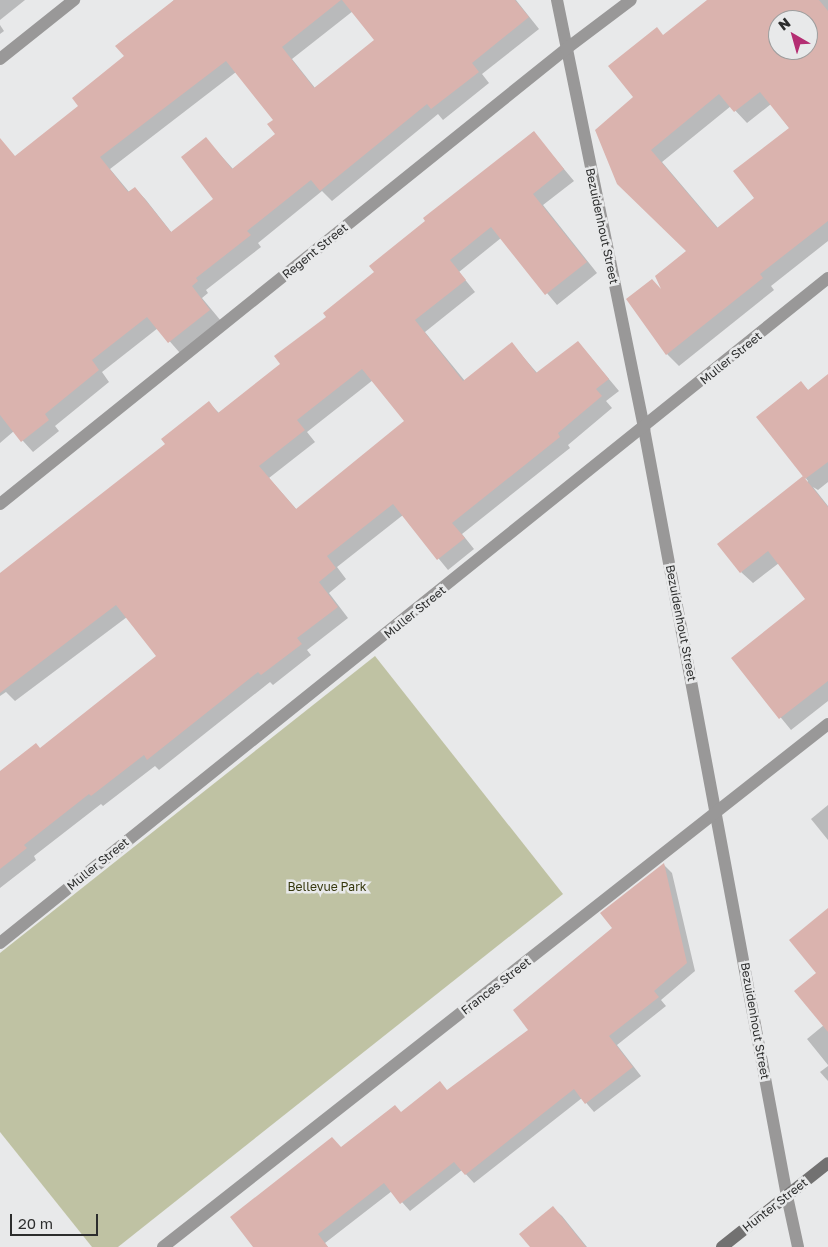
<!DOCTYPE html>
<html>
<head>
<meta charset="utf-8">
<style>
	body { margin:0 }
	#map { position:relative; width:828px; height:1247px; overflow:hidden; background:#e8e9ea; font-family:"Golos Text",sans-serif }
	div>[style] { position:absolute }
	.green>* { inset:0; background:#bfc2a3 }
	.shadow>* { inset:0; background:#0003 }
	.building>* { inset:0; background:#dab3ae }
	.minor>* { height:12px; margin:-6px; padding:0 6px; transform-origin:6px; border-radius:6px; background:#999898 }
	.tertiary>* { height:12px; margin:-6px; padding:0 6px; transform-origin:6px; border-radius:6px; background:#999898 }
	.secondary>* { height:12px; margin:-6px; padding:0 6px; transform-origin:6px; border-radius:6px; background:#727171 }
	span { translate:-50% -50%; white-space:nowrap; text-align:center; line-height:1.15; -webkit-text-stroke:5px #e8e9ea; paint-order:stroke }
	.street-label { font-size:12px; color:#2c2d2d }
	.park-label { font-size:12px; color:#35370d }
	.north { position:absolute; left:768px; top:10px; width:50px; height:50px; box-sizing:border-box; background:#e8e9ea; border:1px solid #9d9e9e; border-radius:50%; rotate:322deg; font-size:14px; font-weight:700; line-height:20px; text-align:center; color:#2c2d2d }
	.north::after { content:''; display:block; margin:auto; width:18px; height:22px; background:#b42e73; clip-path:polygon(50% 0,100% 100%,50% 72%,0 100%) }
	.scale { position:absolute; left:10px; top:1214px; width:88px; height:22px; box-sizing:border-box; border:2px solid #2c2d2d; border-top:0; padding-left:6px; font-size:15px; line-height:18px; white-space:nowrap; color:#2c2d2d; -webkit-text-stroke:4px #e8e9ea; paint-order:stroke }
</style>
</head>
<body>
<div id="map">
	<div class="green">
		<div style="clip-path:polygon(375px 656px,563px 894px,118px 1247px,92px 1247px,0 1132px,0 953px)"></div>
	</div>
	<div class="shadow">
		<div style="clip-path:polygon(0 0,25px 0,0 20px)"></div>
		<div style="clip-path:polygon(evenodd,174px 0,516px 0,539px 29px,482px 74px,489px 83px,443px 120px,438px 114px,332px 201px,322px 191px,258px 243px,261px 247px,206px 290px,208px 293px,202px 298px,221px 321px,180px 353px,158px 328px,102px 372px,109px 382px,55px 426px,59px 431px,33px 452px,14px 431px,0 443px,0 157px,16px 157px,80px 106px,174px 0,353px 11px,376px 40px,315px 88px,292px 59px,353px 11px,174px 0,236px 72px,274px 120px,277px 134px,233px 169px,206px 139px,215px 199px,172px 233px,146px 200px,135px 188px,130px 193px,110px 169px,236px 72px)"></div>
		<div style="clip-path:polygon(evenodd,712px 0,828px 0,828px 241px,771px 286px,774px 290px,679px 366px,667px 354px,664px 292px,688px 252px,619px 183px,635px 97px,663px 36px,712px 0,778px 20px,808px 20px,808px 50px,778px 50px,778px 20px,712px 0,771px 104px,790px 129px,756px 198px,718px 228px,662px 162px,731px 106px,747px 123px,771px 104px)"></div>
		<div style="clip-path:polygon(0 25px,4px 31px,0 34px)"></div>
		<div style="clip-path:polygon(evenodd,533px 132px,574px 181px,543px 205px,597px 273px,557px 305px,501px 238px,459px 272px,475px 292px,425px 332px,465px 381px,512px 344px,538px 374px,578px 342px,619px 391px,606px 401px,612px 408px,568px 445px,570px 448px,462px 534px,474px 549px,448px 570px,403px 515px,337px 567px,346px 579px,329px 593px,348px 618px,307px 650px,311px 655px,273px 685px,270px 682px,159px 770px,155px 766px,103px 806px,101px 804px,34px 856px,36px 860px,0 888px,0 773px,40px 749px,158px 657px,127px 617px,15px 701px,6px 692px,0 696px,0 576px,167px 445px,209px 403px,219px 413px,282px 364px,376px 272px,533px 132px,373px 380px,406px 421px,297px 510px,269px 478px,315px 442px,307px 432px,373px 380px)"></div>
		<div style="clip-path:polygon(828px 376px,828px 482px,818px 490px,813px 487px,828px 506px,828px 701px,791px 730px,732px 658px,807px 599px,779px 563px,753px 583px,741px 572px,808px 481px,758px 417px,801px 383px,809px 391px)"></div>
		<div style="clip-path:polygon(828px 805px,828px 840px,811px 819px)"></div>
		<div style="clip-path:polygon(664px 865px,672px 873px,695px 971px,661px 1000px,666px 1006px,617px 1045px,641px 1076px,594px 1112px,582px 1098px,474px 1183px,462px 1170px,410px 1211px,392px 1191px,325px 1243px,328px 1247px,255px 1247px,341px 1148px,448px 1091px,530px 1030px)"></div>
		<div style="clip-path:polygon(828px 910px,828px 1065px,807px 1039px,824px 1025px,818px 974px)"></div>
		<div style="clip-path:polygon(828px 1066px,828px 1081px,820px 1072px)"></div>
		<div style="clip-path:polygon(553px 1208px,562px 1216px,587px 1247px,531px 1247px)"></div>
	</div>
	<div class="building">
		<div style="clip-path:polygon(evenodd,174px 0,341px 0,282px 47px,314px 88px,374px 40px,342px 0,515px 0,529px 17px,472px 63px,479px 72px,431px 109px,427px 104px,320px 191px,311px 180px,247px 231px,251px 235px,196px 278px,198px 281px,192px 286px,210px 310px,168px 343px,147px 317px,92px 360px,99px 370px,45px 414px,49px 420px,21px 442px,0 415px,0 138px,15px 156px,78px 106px,72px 98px,124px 56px,115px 46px,174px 0,226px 61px,273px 120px,267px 124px,275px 134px,232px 169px,206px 137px,181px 157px,213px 199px,171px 232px,135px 187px,128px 192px,100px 157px,226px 61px)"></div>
		<div style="clip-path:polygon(evenodd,707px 0,819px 0,828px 11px,828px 221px,760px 274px,763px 278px,666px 355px,626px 299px,652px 279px,661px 289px,655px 276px,686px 251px,617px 184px,595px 130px,633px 97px,608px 66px,657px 27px,663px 35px,707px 0,778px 20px,808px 20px,808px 50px,778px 50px,778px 20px,707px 0,760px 92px,789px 128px,733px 171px,754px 198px,717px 228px,651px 150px,719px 94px,734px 112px,760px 92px)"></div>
		<div style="clip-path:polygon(evenodd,534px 131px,564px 169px,533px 194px,587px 262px,545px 295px,491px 227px,450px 260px,466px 280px,415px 320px,463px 381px,512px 342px,536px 373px,578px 341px,609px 379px,596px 389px,602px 396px,558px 433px,560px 437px,452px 523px,465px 538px,437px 560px,393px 504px,327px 556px,336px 568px,319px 582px,338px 607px,297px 638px,302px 644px,261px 675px,258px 672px,147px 760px,144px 755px,91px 796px,89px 794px,24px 845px,27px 848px,0 869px,0 771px,36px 743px,40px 748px,156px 656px,116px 605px,0 693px,0 573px,165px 444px,161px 439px,209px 401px,218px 413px,280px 364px,274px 356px,326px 317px,323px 313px,374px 272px,369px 266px,425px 221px,423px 218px,534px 131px,362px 369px,404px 421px,296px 509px,259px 466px,305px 430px,297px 420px,362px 369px)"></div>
		<div style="clip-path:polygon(828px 374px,828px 462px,805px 479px,756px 417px,801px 381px,808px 390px)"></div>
		<div style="clip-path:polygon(803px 476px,828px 507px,828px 681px,779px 719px,731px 658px,805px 599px,768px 551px,740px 573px,717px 544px)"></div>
		<div style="clip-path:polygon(664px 863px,687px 963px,654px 991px,659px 997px,609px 1036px,633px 1067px,585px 1104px,574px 1089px,465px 1175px,454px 1162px,400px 1204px,384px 1183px,318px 1234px,328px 1247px,253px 1247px,230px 1217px,332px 1137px,341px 1147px,395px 1105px,401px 1112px,440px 1081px,447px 1090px,528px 1030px,513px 1010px,612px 928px,600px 913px)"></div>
		<div style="clip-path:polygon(828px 908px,828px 1032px,794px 991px,816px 973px,789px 940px)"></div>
		<div style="clip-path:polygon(553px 1206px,586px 1247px,530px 1247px,519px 1234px)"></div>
	</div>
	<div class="minor">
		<div style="left:557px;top:0;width:438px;rotate:78.5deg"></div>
		<div style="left:644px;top:429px;width:780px;rotate:79.44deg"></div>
		<div style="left:0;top:59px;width:95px;rotate:-38.6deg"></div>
		<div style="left:0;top:504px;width:726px;rotate:-38.8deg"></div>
		<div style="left:566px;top:49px;width:81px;rotate:-37deg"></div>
		<div style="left:0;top:943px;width:1062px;rotate:-38.77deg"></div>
		<div style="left:163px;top:1247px;width:846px;rotate:-38.18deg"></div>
	</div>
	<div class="tertiary">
		<div style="left:787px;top:1196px;width:52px;rotate:77.8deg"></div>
	</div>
	<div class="secondary">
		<div style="left:722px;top:1247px;width:135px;rotate:-38.4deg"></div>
	</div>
	<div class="street-label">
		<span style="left:602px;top:226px;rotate:78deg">Bezuidenhout Street</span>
		<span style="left:315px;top:251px;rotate:-39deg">Regent Street</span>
		<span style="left:731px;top:358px;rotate:-39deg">Muller Street</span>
		<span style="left:415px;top:612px;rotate:-39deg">Muller Street</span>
		<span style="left:681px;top:623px;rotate:79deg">Bezuidenhout Street</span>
		<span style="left:98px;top:864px;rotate:-39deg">Muller Street</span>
		<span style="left:496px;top:986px;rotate:-38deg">Frances Street</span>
		<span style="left:755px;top:1021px;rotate:80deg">Bezuidenhout Street</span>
		<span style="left:775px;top:1205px;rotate:-38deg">Hunter Street</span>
	</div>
	<div class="park-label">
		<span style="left:327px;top:887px">Bellevue Park</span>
	</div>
	<div class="north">N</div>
	<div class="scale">20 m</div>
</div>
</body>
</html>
